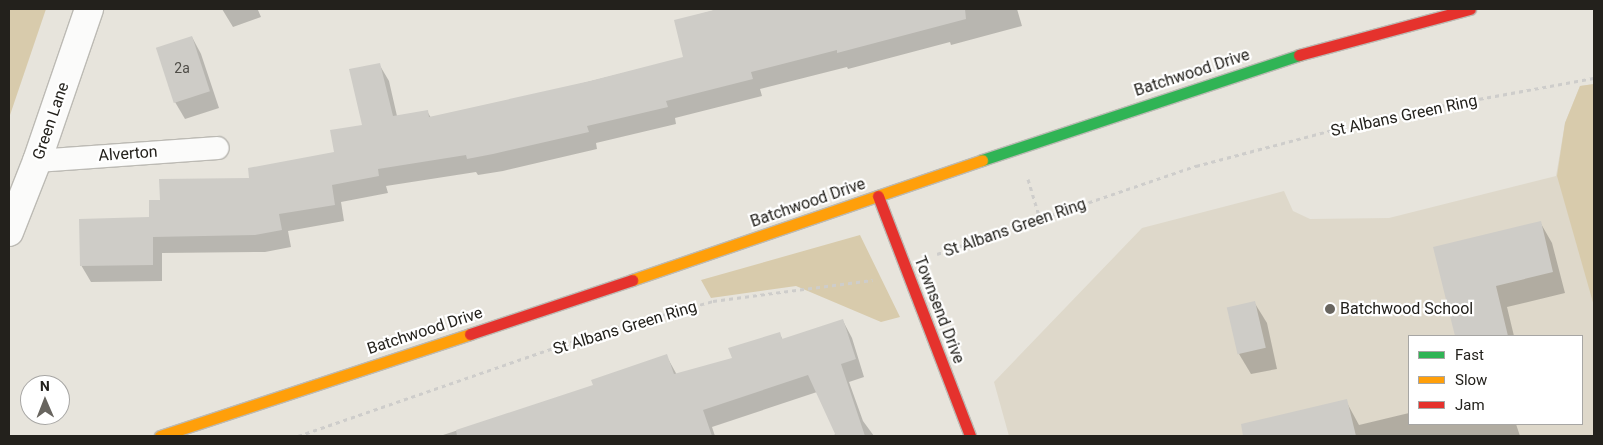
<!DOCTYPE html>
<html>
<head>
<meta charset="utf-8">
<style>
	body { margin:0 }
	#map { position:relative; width:1603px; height:445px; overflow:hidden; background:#e7e4dc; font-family:Roboto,sans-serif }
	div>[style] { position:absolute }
	.built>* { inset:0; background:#ded8ca }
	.green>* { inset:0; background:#d8cbac }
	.shadow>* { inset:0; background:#0003 }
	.building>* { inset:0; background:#ceccc7; transform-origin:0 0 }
	.path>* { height:3px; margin-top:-1.5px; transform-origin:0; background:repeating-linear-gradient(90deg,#cecdcb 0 4px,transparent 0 8px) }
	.roads { filter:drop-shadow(1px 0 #bcbab4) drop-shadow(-1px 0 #bcbab4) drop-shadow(0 1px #bcbab4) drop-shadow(0 -1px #bcbab4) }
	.lane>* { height:22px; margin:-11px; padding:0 11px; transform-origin:11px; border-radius:11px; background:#fbfbfa }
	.street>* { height:28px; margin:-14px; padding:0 14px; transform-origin:14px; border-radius:14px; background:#fbfbfa }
	.fast>* { height:11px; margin:-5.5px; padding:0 5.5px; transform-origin:5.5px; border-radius:5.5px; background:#30b455 }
	.slow>* { height:11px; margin:-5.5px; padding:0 5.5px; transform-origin:5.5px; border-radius:5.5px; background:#ff9f0a }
	.jam>* { height:11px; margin:-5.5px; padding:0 5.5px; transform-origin:5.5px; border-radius:5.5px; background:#e5322d }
	.dots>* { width:14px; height:14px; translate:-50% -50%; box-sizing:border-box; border:2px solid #fff; border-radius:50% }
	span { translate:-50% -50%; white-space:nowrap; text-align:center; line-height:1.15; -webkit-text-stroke:4.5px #fff; paint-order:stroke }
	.number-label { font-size:14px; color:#4f4d48 }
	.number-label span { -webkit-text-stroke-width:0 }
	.street-label { font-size:16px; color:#23211c }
	.poi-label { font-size:16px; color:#23211c }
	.left { translate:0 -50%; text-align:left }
	.frame { position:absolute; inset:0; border:10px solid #23211c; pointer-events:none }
	.legend { position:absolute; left:1408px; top:335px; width:175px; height:90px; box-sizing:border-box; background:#fff; border:1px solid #a7a6a4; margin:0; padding:6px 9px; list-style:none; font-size:15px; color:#23211c }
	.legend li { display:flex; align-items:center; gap:10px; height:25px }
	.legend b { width:25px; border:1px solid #a7a6a4 }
	.north { position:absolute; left:20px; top:375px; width:50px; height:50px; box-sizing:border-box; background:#fff; border:1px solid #a7a6a4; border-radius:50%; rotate:359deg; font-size:14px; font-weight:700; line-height:20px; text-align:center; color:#23211c }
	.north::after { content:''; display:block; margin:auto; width:18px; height:22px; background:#68655f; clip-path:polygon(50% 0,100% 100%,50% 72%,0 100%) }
</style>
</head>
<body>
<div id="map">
	<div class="built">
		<div style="clip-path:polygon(evenodd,1594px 84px,1594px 436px,1009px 436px,994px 382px,1142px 228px,1284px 191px,1293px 211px,1310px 219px,1389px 218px,1556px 176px,1565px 123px,1580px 86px,1594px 84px,1409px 336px,1582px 336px,1582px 424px,1409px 424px,1409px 336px)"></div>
	</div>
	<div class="green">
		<div style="clip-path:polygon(9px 9px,46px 9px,9px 118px)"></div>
		<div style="clip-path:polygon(1594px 84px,1594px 306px,1557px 176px,1565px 123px,1580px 86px)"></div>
		<div style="clip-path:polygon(860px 235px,900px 317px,881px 322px,796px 286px,711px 298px,701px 280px)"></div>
	</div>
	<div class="shadow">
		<div style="clip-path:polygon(222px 9px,261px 9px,258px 10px,261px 17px,233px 27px)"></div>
		<div style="clip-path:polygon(719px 9px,1017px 9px,1022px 26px,951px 45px,950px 42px,848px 69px,847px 67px,760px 89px,762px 96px,675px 118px,676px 124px,596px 143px,597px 149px,503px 171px,478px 175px,476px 172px,386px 186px,388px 193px,341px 202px,344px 221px,288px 231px,291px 247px,265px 252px,162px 253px,162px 281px,91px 282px,81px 265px,151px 219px,161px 201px,251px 179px,335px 153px,363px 126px,379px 64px,389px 81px,397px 116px,427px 111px,431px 118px,499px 104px,684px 58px,675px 21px)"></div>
		<div style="clip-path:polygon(192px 37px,201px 54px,219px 108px,185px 119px,175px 102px)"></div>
		<div style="clip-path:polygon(1540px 222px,1552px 243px,1565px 293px,1507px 307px,1514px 336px,1478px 336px,1472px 316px)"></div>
		<div style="clip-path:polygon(1254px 302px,1267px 323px,1277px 369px,1251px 374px,1239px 354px)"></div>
		<div style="clip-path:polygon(843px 321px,852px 338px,864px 377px,849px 382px,863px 421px,874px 436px,832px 436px,836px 434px,817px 392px,712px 427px,715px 436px,440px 436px,594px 386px,666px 355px,677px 375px,733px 359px,779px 333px,783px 340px)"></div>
		<div style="clip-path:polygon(1346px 401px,1359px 425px,1409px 413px,1409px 424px,1516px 424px,1520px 436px,1269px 436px,1280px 434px)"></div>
	</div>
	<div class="building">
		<div style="clip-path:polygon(718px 9px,965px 9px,966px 19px,837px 53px,837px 50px,751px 72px,753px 79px,666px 101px,668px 107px,587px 126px,589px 132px,493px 154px,467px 159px,466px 155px,378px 169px,379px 176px,332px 185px,335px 205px,279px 214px,282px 230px,255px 235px,153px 237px,153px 265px,80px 266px,79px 219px,149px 217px,149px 200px,160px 200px,159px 179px,249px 178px,248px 168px,334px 152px,330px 130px,362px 125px,349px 69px,380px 63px,393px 116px,428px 110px,429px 117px,590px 81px,683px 57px,674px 20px)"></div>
		<div style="left:192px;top:36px;width:58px;height:38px;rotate:72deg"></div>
		<div style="clip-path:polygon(1541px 221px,1553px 272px,1496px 286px,1508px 336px,1455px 336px,1433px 247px)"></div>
		<div style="left:1255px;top:301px;width:48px;height:29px;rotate:77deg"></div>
		<div style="clip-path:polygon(843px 319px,856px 359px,841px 364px,865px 436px,836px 436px,808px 375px,703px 410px,712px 436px,457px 436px,456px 430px,593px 385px,591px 380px,667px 354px,674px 374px,732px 358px,728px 348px,780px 332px,782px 339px)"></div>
		<div style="clip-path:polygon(1347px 399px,1356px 436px,1243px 436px,1241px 424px)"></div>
	</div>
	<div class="path">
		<div style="left:1028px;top:179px;width:42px;rotate:73.3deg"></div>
		<div style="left:937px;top:254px;width:274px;rotate:-18.8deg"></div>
		<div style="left:1196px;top:166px;width:196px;rotate:-14.8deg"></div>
		<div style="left:1385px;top:116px;width:212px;rotate:-10.3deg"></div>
		<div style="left:298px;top:436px;width:319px;rotate:-19deg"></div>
		<div style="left:600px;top:332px;width:117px;rotate:-15.3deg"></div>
		<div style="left:713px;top:301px;width:161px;rotate:-7.5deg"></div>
	</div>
	<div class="roads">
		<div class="lane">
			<div style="left:37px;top:161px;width:181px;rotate:-4.1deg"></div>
		</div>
		<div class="street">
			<div style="left:9px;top:232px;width:76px;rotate:-68.5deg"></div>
			<div style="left:37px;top:161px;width:161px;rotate:-71.1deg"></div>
		</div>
		<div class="fast">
			<div style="left:982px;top:160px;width:334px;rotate:-18.3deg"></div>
		</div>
		<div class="slow">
			<div style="left:632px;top:280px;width:370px;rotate:-18.9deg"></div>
			<div style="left:160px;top:436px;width:326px;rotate:-18.2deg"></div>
		</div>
		<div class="jam">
			<div style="left:1299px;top:55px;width:177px;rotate:-15.1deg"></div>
			<div style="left:878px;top:196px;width:257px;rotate:69deg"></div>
			<div style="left:470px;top:334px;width:171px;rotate:-18.4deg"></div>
		</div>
	</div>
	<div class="dots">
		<div style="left:1330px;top:309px;background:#68655f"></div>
	</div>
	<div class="number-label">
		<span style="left:182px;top:68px">2a</span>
	</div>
	<div class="street-label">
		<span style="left:1192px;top:73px;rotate:-18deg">Batchwood Drive</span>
		<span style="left:1404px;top:116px;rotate:-12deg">St Albans Green Ring</span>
		<span style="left:51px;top:121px;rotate:-71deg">Green Lane</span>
		<span style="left:128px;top:154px;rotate:-4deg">Alverton</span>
		<span style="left:808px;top:203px;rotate:-19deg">Batchwood Drive</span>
		<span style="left:1015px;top:228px;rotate:-19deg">St Albans Green Ring</span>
		<span style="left:939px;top:310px;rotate:69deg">Townsend Drive</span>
		<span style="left:625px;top:328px;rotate:-17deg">St Albans Green Ring</span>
		<span style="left:425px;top:331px;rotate:-18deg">Batchwood Drive</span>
	</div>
	<div class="poi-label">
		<span class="left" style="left:1340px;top:309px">Batchwood School</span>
	</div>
	<div class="frame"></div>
	<ul class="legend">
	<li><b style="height:6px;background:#30b455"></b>Fast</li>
	<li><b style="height:6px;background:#ff9f0a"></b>Slow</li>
	<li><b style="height:6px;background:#e5322d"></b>Jam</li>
	</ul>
	<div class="north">N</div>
</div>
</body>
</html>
